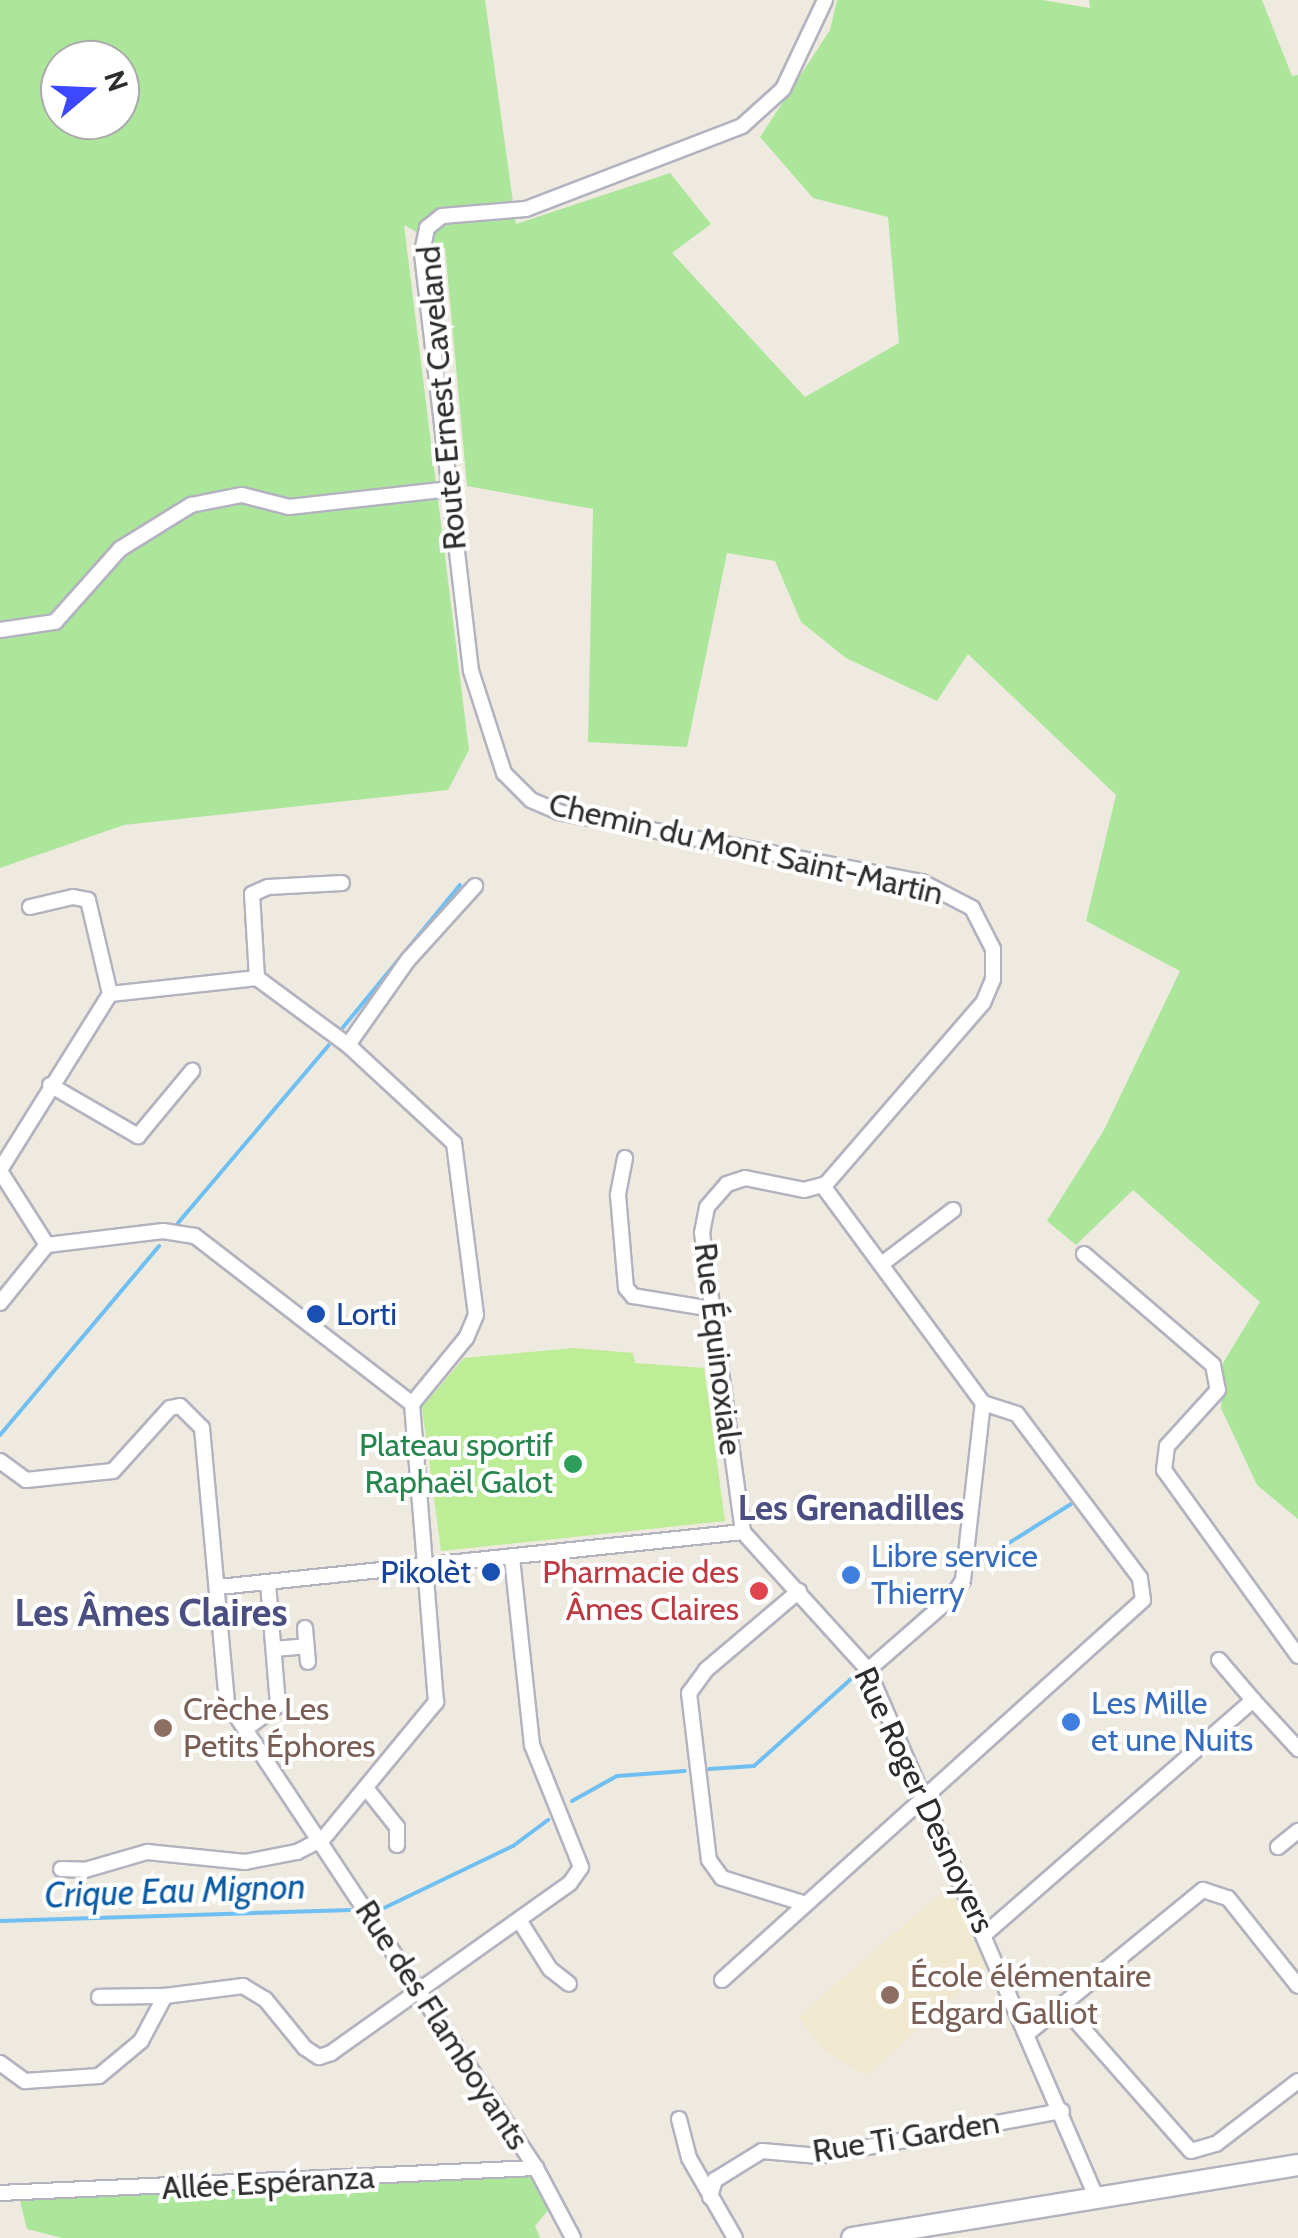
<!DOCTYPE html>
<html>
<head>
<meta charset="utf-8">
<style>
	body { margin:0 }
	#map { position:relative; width:1298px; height:2238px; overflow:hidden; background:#eeeadf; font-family:Cabin,sans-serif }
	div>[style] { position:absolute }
	.education>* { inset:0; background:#f0e9cf }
	.green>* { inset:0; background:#abe69b }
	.pitch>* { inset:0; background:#bded96 }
	.stream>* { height:4px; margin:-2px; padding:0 2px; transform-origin:2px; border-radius:2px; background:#70bff2 }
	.roads { filter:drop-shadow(2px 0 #b3b3c0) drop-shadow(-2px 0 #b3b3c0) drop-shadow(0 2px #b3b3c0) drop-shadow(0 -2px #b3b3c0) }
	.street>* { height:14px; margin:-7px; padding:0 7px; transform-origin:7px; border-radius:7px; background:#fff }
	.secondary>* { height:20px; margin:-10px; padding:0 10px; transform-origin:10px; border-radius:10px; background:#fff }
	.dots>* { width:28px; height:28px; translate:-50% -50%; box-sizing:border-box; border:5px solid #fff; border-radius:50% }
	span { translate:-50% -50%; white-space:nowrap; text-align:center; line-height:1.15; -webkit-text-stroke:8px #fff; paint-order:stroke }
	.street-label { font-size:32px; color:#2d2d2d }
	.transit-label { font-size:32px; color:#164399 }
	.left { translate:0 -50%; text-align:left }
	.right { translate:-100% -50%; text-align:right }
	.leisure-label { font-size:32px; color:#27864d }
	.shop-label { font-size:32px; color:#366cbe }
	.health-label { font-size:32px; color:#be3a42 }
	.education-label { font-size:32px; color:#785e54 }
	.neighbourhood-label { font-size:35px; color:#4b4e80; font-weight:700 }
	.water-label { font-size:35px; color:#0a5ba4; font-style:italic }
	.quarter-label { font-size:38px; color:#4b4e80; font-weight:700 }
	.north { position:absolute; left:40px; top:40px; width:100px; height:100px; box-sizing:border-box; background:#fff; border:2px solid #ababab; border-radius:50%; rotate:71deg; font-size:28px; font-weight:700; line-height:40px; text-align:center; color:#2d2d2d }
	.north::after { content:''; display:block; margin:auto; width:35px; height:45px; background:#3c47ff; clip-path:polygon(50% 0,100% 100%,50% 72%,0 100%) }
</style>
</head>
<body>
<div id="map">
	<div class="education">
		<div style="clip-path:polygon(950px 1885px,986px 1967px,867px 2076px,825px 2051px,798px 2017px)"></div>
	</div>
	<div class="green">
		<div style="clip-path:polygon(evenodd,0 0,485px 0,516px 224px,670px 173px,711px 224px,672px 253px,805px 397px,899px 343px,888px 217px,813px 198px,760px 137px,830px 30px,837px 0,1042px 0,1090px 8px,1089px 0,1262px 0,1292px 76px,1298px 75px,1298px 1519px,1257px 1485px,1221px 1408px,1223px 1363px,1260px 1302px,1133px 1190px,1076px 1245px,1047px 1221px,1104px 1130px,1180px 971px,1086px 921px,1116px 795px,968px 654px,937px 701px,846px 658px,801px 622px,775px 561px,727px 553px,687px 747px,588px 742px,593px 509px,467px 486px,445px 248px,404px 225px,469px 750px,448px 790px,124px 825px,0 868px,0 0,60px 60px,120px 60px,120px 120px,60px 120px,60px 60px)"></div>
		<div style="clip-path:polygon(531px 2175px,549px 2209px,535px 2226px,540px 2238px,62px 2238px,27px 2229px,19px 2197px)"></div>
	</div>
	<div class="pitch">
		<div style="clip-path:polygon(574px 1348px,633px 1353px,635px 1363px,704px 1368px,725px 1521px,441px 1551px,422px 1407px,464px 1358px)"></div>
	</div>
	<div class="stream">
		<div style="left:340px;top:1031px;width:189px;rotate:-50.6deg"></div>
		<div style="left:178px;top:1223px;width:233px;rotate:-49.7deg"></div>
		<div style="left:0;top:1435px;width:247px;rotate:-49.9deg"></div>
		<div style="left:969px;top:1568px;width:120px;rotate:-32.1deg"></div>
		<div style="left:903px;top:1630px;width:65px;rotate:-42.5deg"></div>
		<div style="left:709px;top:1769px;width:45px;rotate:-3.8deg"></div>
		<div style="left:754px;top:1766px;width:142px;rotate:-41.9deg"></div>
		<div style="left:572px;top:1801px;width:51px;rotate:-29.1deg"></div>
		<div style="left:617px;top:1776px;width:68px;rotate:-4.2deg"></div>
		<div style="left:384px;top:1908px;width:143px;rotate:-25.7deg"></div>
		<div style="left:513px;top:1846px;width:44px;rotate:-36.6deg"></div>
		<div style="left:0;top:1921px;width:351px;rotate:-1.8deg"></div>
	</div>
	<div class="roads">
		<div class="street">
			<div style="left:0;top:630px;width:56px;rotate:-8.3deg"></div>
			<div style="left:55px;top:622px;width:98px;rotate:-48.3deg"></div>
			<div style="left:120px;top:549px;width:84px;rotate:-31.8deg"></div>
			<div style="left:191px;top:505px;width:52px;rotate:-11.1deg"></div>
			<div style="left:242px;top:495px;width:49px;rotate:14.3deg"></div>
			<div style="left:289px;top:507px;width:162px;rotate:-6.4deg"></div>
			<div style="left:30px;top:907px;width:44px;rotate:-13.1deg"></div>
			<div style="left:73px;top:897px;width:15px;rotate:11deg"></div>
			<div style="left:88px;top:900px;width:97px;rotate:76.8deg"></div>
			<div style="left:257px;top:978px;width:84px;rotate:-93.4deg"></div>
			<div style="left:252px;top:894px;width:17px;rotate:-24deg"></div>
			<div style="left:268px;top:887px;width:74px;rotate:-3.1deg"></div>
			<div style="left:348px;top:1045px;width:104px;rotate:-54.8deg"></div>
			<div style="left:408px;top:960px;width:100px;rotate:-47.8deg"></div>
			<div style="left:50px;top:1085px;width:102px;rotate:30.1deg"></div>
			<div style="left:138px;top:1136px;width:85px;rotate:-50.3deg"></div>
			<div style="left:625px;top:1158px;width:38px;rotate:101deg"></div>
			<div style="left:618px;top:1195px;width:93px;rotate:85.1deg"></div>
			<div style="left:626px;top:1288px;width:11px;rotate:49deg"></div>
			<div style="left:633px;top:1296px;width:80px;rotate:9.3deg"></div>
			<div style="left:0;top:1170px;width:208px;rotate:-58deg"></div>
			<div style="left:110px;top:994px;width:148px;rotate:-6.2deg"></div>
			<div style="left:257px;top:978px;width:113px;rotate:36.4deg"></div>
			<div style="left:348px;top:1045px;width:144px;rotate:42.8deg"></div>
			<div style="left:454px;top:1143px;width:173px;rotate:82.7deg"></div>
			<div style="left:476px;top:1315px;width:25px;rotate:113deg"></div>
			<div style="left:466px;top:1338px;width:85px;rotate:129.3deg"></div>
			<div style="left:0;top:1171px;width:88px;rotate:57.6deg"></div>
			<div style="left:823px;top:1186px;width:270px;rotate:53.6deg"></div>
			<div style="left:1084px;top:1254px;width:170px;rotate:40.7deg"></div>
			<div style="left:1213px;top:1365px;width:25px;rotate:79deg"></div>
			<div style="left:1218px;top:1390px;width:76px;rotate:132.3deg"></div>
			<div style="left:1167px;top:1446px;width:24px;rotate:97deg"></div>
			<div style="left:1164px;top:1470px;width:229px;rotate:54.2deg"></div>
			<div style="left:883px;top:1263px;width:88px;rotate:-37.1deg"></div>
			<div style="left:0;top:1303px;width:75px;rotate:-51deg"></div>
			<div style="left:47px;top:1245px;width:117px;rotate:-6.9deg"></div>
			<div style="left:163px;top:1231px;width:32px;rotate:9deg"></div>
			<div style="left:195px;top:1236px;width:274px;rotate:37.7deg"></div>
			<div style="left:0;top:1461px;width:32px;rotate:36deg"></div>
			<div style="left:26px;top:1480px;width:87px;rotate:-5.9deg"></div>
			<div style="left:113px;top:1471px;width:85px;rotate:-47.9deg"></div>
			<div style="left:170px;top:1408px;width:10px;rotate:-11deg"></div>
			<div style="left:180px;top:1406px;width:31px;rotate:45deg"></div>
			<div style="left:202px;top:1428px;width:274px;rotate:84.8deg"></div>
			<div style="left:743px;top:1532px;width:302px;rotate:-97.8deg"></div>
			<div style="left:702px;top:1233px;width:26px;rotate:-79deg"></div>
			<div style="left:707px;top:1207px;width:30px;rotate:-49deg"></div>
			<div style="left:727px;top:1184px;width:19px;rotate:-18deg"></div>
			<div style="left:745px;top:1178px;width:60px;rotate:11.5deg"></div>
			<div style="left:804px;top:1190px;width:23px;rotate:-15deg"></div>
			<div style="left:826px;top:1184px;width:240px;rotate:-49.1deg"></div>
			<div style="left:983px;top:1003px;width:26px;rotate:-67deg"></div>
			<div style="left:993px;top:979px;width:30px;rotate:-90deg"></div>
			<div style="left:993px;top:949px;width:46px;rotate:-117.1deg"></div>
			<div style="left:972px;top:908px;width:56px;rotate:-152.5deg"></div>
			<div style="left:922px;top:882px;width:370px;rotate:-169.1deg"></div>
			<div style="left:559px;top:812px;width:30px;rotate:-157deg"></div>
			<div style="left:531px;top:800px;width:38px;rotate:-135deg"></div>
			<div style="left:504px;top:773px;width:107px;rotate:-107.9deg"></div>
			<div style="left:471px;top:671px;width:422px;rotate:-96.7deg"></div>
			<div style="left:422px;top:252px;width:25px;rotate:-78deg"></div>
			<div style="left:427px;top:228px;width:19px;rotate:-39deg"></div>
			<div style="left:442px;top:216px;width:84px;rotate:-4.8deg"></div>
			<div style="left:526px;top:209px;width:231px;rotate:-21deg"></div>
			<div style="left:742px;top:126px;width:55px;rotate:-42.1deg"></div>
			<div style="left:783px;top:89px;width:98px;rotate:-64.7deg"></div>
			<div style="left:219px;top:1587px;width:527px;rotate:-5.99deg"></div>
			<div style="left:743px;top:1532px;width:186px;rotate:47.8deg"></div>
			<div style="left:868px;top:1670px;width:576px;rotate:66.59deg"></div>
			<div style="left:799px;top:1591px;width:122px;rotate:139.7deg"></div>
			<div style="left:706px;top:1670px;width:29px;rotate:126deg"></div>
			<div style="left:689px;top:1693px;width:168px;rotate:83.2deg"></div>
			<div style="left:709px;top:1860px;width:22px;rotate:54deg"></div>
			<div style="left:722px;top:1878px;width:85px;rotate:17.2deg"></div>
			<div style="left:305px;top:1628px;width:34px;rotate:85deg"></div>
			<div style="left:274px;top:1649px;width:32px;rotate:-5deg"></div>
			<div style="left:1219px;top:1660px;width:52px;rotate:49.6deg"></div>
			<div style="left:868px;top:1670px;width:113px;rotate:-41deg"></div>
			<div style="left:953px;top:1596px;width:19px;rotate:-58deg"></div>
			<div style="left:963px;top:1580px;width:178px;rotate:-83.6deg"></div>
			<div style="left:237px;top:1717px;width:541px;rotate:56.46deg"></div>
			<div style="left:536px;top:2168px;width:79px;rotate:62.1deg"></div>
			<div style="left:248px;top:1727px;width:37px;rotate:-36deg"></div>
			<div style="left:278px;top:1705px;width:121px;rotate:-94.7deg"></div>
			<div style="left:366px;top:1788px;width:50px;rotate:51.5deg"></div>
			<div style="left:397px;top:1827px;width:18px;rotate:90deg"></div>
			<div style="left:1278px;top:1847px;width:26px;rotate:-39deg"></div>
			<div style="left:61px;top:1869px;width:24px;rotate:2deg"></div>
			<div style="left:85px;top:1870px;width:65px;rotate:-16.2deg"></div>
			<div style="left:147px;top:1852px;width:99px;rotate:5.8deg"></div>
			<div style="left:245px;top:1862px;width:53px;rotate:-10.9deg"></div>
			<div style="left:297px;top:1852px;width:29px;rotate:-27deg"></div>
			<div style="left:323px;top:1839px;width:178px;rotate:-50.5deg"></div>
			<div style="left:436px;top:1702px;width:299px;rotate:-94.6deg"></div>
			<div style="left:519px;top:1920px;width:58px;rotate:57.7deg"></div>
			<div style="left:550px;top:1969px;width:24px;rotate:38deg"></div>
			<div style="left:985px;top:1934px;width:356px;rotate:-41.1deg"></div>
			<div style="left:1253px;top:1700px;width:67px;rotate:47.4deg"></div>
			<div style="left:722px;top:1980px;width:567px;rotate:-42.07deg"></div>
			<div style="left:1143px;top:1600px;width:22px;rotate:-98deg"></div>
			<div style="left:1140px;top:1578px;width:205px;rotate:-126.9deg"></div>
			<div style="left:1017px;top:1414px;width:36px;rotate:-162deg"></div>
			<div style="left:99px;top:1997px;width:66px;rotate:-0.9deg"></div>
			<div style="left:1063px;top:2006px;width:193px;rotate:48.6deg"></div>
			<div style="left:1191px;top:2151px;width:26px;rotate:-16deg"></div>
			<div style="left:1216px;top:2144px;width:103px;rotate:-37.5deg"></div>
			<div style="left:1028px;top:2033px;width:226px;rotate:-39.3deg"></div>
			<div style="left:1203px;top:1890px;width:26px;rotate:18deg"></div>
			<div style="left:1228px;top:1898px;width:112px;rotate:51.5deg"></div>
			<div style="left:0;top:2063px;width:31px;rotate:36deg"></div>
			<div style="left:25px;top:2081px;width:74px;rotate:-3.9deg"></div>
			<div style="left:99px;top:2076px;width:55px;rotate:-39.8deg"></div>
			<div style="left:141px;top:2041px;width:51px;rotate:-61.9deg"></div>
			<div style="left:165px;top:1996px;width:79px;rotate:-7.3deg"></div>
			<div style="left:243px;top:1986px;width:26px;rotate:31deg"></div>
			<div style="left:265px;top:1999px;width:63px;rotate:50.8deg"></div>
			<div style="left:305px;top:2048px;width:17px;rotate:33deg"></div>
			<div style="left:319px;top:2057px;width:13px;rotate:-18deg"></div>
			<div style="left:331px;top:2053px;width:293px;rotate:-35.4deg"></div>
			<div style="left:570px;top:1883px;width:19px;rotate:-55deg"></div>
			<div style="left:581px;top:1867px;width:131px;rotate:-111.9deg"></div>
			<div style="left:532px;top:1745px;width:188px;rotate:-96.1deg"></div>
			<div style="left:679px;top:2119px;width:40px;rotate:75.6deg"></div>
			<div style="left:689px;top:2158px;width:92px;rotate:60.1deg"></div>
			<div style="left:0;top:2193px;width:537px;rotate:-2.67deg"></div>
			<div style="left:710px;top:2197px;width:18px;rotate:-74deg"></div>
			<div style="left:715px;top:2180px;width:55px;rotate:-31.7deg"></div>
			<div style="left:762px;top:2151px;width:57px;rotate:5deg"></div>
			<div style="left:819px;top:2156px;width:247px;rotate:-10.5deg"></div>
		</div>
		<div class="secondary">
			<div style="left:852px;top:2238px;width:452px;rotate:-9.3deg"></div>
		</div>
	</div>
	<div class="dots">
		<div style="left:316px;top:1314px;background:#1a4fb4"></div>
		<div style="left:573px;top:1464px;background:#2e9e5b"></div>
		<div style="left:491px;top:1572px;background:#1a4fb4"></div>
		<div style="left:851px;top:1575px;background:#3f7fe0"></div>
		<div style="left:759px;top:1591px;background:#e0444e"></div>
		<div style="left:1071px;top:1722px;background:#3f7fe0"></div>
		<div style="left:163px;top:1728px;background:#8d6e63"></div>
		<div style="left:890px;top:1995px;background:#8d6e63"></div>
	</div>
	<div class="street-label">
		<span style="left:442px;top:398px;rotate:-95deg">Route Ernest Caveland</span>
		<span style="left:746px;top:849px;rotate:13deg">Chemin du Mont Saint-Martin</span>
		<span style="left:718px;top:1349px;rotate:83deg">Rue Équinoxiale</span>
		<span style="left:924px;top:1800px;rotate:65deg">Rue Roger Desnoyers</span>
		<span style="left:442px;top:2025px;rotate:57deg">Rue des Flamboyants</span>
		<span style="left:906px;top:2137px;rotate:-9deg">Rue Ti Garden</span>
		<span style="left:268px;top:2183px;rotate:-3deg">Allée Espéranza</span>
	</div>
	<div class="transit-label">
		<span class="left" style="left:336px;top:1314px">Lorti</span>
		<span class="right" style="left:471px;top:1572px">Pikolèt</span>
	</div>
	<div class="leisure-label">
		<span class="right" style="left:553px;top:1464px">Plateau sportif<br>Raphaël Galot</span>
	</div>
	<div class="shop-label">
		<span class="left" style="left:871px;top:1575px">Libre service<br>Thierry</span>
		<span class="left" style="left:1091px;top:1722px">Les Mille<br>et une Nuits</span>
	</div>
	<div class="health-label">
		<span class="right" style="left:739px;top:1591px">Pharmacie des<br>Âmes Claires</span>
	</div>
	<div class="education-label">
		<span class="left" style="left:183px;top:1728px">Crèche Les<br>Petits Éphores</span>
		<span class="left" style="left:910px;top:1995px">École élémentaire<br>Edgard Galliot</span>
	</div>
	<div class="neighbourhood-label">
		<span style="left:851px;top:1508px">Les Grenadilles</span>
	</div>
	<div class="water-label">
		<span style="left:175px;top:1891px;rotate:-2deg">Crique Eau Mignon</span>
	</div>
	<div class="quarter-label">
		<span style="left:151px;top:1613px">Les Âmes Claires</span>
	</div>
	<div class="north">N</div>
</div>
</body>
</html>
